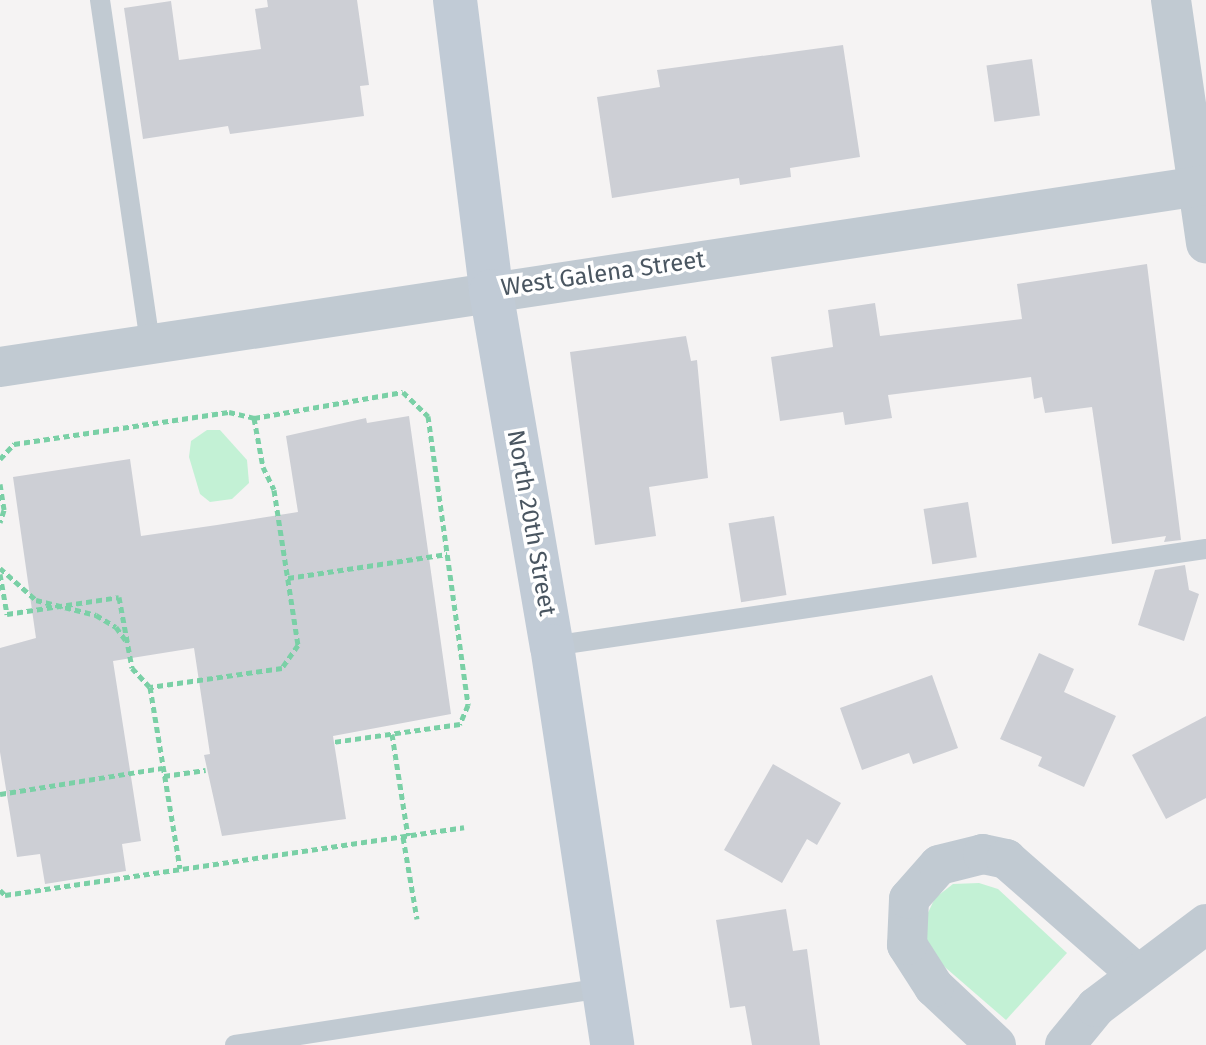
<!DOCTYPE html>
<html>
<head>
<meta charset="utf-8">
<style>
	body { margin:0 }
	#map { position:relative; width:1206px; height:1045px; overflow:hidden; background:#f5f3f3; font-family:"Fira Sans",sans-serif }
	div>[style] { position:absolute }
	.green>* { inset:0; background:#c3f1d5 }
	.building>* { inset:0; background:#cdcfd5; transform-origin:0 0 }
	.path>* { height:5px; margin-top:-2.5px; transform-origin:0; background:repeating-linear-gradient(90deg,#7ad0a6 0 6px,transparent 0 10px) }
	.lane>* { height:20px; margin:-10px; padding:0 10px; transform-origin:10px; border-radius:10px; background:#c1cad2 }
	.street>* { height:40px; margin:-20px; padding:0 20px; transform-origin:20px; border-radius:20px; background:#c1cad2 }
	.secondary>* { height:44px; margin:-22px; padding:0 22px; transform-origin:22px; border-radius:22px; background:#c1cbd6 }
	span { translate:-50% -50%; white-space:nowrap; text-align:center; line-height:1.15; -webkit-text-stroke:7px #fff; paint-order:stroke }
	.street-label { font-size:24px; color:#4a5661 }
</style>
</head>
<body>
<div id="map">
	<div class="green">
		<div style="clip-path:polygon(207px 430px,220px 430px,247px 460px,249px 483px,232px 499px,210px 502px,200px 494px,189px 457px,191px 441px)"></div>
		<div style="clip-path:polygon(979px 883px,998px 889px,1067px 953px,1006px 1020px,939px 962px,926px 942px,925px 919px,935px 898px,953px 884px)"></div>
	</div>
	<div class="building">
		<div style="clip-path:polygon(267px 0,357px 0,369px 85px,360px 86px,364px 116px,230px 134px,228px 126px,143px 139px,124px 8px,171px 1px,179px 60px,261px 49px,255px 9px,268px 7px)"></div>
		<div style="clip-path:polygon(843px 45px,860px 157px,790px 168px,791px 177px,740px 185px,739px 178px,612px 198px,597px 97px,660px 87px,657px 70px)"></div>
		<div style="left:1032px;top:59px;width:57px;height:46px;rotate:82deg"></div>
		<div style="clip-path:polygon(1147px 264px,1181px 540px,1164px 542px,1166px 536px,1112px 544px,1092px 407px,1045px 413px,1042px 397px,1034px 399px,1031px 377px,888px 395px,892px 418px,845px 425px,843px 412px,780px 421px,771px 357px,833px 347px,828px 310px,875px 303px,880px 336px,1022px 319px,1017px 284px)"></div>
		<div style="clip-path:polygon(686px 336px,691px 361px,697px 360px,708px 478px,649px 487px,656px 536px,595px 545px,570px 352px)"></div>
		<div style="clip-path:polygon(409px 416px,451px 714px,333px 736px,346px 819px,222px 836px,204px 755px,210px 754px,194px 648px,113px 661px,141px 841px,122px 844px,126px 871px,45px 884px,40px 854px,17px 857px,0 752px,0 648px,36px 638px,13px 477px,130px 459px,141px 536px,217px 525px,298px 512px,286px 436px,366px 418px,367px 423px)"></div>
		<div style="left:968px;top:502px;width:56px;height:45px;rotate:81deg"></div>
		<div style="left:774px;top:516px;width:80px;height:46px;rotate:81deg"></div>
		<div style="clip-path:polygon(1185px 565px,1189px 590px,1199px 594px,1184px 641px,1138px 625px,1155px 570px)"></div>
		<div style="clip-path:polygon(1039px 653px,1074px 669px,1064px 692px,1116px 716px,1084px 787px,1038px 766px,1042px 757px,1000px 739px)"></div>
		<div style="clip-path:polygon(932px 675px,958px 748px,913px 764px,909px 753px,862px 770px,840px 708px)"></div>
		<div style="clip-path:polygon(1206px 716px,1206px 798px,1166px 819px,1132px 755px)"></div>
		<div style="clip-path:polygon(773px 764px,841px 803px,817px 845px,807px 839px,782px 883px,724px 850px)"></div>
		<div style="clip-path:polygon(786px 909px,793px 951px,807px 949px,820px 1045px,752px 1045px,745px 1006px,730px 1008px,716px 920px)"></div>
	</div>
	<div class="path">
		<div style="left:254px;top:418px;width:151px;rotate:-9.9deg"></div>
		<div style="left:403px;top:392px;width:35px;rotate:44deg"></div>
		<div style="left:428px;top:416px;width:292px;rotate:82.1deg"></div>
		<div style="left:468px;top:705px;width:21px;rotate:113deg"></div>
		<div style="left:460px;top:724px;width:127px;rotate:171.9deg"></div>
		<div style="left:0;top:459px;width:21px;rotate:-47deg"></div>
		<div style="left:14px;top:444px;width:217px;rotate:-8.5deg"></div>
		<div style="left:229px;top:412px;width:26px;rotate:13deg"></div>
		<div style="left:254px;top:418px;width:50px;rotate:79.6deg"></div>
		<div style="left:263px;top:467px;width:25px;rotate:64deg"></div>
		<div style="left:274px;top:490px;width:157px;rotate:81.2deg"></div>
		<div style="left:298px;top:645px;width:28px;rotate:125deg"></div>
		<div style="left:282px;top:668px;width:133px;rotate:171.8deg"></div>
		<div style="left:150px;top:687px;width:184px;rotate:80.6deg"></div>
		<div style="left:0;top:484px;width:26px;rotate:81deg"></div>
		<div style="left:4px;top:510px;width:13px;rotate:108deg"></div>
		<div style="left:0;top:568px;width:48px;rotate:41.6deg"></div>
		<div style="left:36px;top:600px;width:62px;rotate:14deg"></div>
		<div style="left:96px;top:615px;width:23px;rotate:31deg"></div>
		<div style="left:116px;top:627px;width:17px;rotate:54deg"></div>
		<div style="left:0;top:574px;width:41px;rotate:80.1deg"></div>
		<div style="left:7px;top:614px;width:113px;rotate:-8.6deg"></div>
		<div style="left:119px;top:597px;width:72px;rotate:79.6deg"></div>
		<div style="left:132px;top:668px;width:26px;rotate:47deg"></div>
		<div style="left:288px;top:578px;width:161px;rotate:-8.6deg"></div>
		<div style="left:392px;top:734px;width:103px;rotate:81.1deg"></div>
		<div style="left:164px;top:776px;width:42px;rotate:-8.1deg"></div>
		<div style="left:0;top:794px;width:165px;rotate:-9.1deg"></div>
		<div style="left:403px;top:837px;width:83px;rotate:80.3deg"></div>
		<div style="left:0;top:890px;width:7px;rotate:45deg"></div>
		<div style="left:5px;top:895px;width:464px;rotate:-8.4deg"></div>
	</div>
	<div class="lane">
		<div style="left:100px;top:0;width:348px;rotate:81.7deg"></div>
		<div style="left:552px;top:646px;width:661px;rotate:-8.44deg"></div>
		<div style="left:235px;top:1045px;width:373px;rotate:-8.8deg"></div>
	</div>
	<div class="street">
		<div style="left:1171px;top:0;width:246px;rotate:81.8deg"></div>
		<div style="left:0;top:367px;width:1220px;rotate:-8.58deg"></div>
		<div style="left:996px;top:1045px;width:85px;rotate:-136.9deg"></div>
		<div style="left:934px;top:987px;width:50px;rotate:-122.7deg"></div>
		<div style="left:907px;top:945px;width:46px;rotate:-87.5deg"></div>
		<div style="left:909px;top:899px;width:45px;rotate:-48.6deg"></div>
		<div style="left:939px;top:865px;width:45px;rotate:-14deg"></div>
		<div style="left:983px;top:854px;width:24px;rotate:12deg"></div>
		<div style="left:1006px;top:859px;width:173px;rotate:41.2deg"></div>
		<div style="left:1065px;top:1045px;width:49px;rotate:-50.8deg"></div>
		<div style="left:1096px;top:1007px;width:138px;rotate:-37deg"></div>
	</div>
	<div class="secondary">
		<div style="left:455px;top:0;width:293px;rotate:82.9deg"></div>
		<div style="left:491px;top:291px;width:360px;rotate:80.3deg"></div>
		<div style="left:552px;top:646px;width:403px;rotate:81.4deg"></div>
	</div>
	<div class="street-label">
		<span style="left:603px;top:274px;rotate:-8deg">West Galena Street</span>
		<span style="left:531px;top:523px;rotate:80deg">North 20th Street</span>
	</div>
</div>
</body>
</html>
